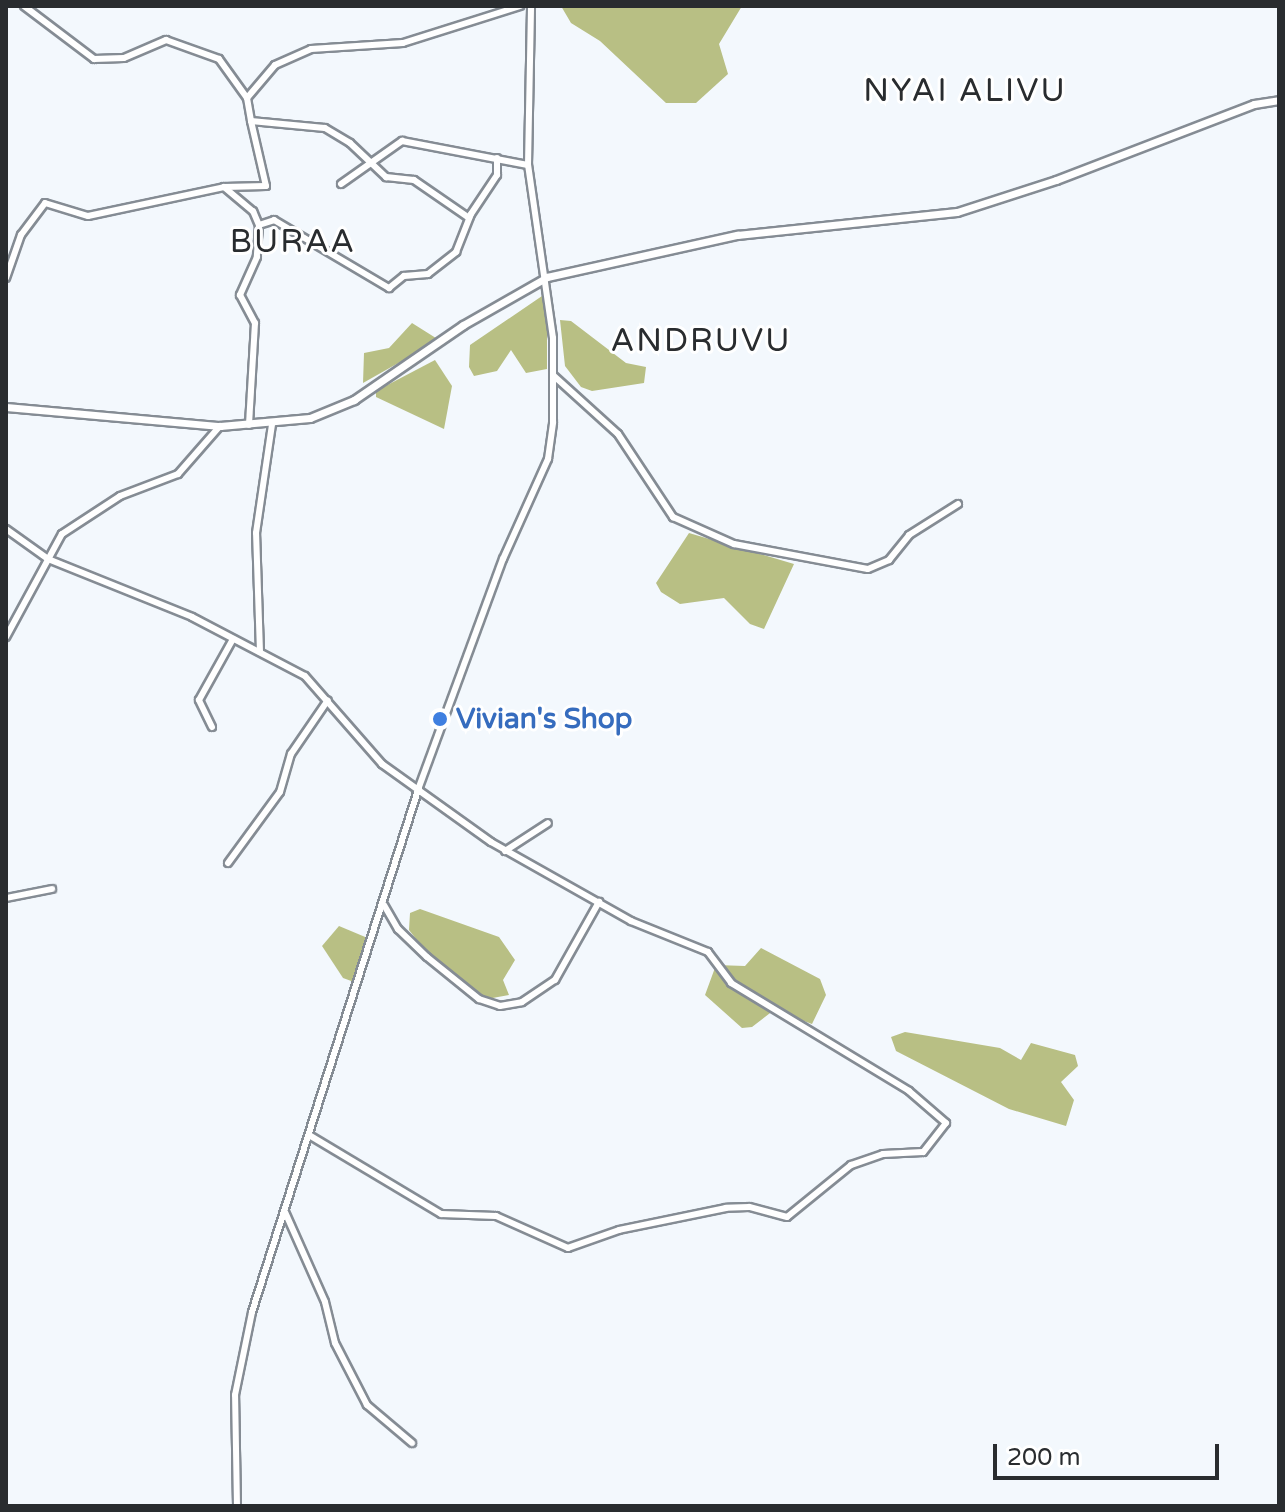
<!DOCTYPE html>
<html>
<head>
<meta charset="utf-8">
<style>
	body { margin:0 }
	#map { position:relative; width:1285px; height:1512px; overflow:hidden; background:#f3f8fd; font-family:"Varela Round",sans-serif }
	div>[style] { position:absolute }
	.forest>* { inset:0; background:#b8bf84 }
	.roads { filter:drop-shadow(2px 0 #858c94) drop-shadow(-2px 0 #858c94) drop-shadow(0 2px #858c94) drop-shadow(0 -2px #858c94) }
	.minor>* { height:6px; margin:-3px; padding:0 3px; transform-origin:3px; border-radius:3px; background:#fff }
	.tertiary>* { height:7px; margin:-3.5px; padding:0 3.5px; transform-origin:3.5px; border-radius:3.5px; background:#fff }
	.dots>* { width:22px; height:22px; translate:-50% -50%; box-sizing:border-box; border:4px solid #fff; border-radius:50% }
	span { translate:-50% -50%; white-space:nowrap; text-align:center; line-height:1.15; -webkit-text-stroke:6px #fff; paint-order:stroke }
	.shop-label { font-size:28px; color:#366cbe; font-weight:700 }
	.left { translate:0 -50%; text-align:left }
	.quarter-label { font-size:32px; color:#292c2f; letter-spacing:2px }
	.frame { position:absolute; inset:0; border:8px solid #292c2f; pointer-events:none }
	.scale { position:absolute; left:993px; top:1444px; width:226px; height:36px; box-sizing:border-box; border:4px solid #292c2f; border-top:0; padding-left:10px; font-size:24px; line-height:28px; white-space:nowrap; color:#292c2f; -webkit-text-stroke:6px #fff; paint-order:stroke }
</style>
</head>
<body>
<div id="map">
	<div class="forest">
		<div style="clip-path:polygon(561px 6px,742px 6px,719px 44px,728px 74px,696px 103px,666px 103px,600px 41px,571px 23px)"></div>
		<div style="clip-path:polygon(542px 296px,547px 298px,547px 369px,526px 373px,511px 350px,497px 371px,474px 376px,469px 367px,470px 345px)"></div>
		<div style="clip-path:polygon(560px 320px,571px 321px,626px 363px,646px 367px,644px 383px,592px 391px,581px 387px,565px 366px)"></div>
		<div style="clip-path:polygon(412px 323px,439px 340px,363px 383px,364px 353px,389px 348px)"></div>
		<div style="clip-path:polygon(435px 360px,452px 386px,444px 429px,376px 397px,376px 391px)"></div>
		<div style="clip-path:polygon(689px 533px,794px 564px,764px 629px,750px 624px,724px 598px,680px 604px,661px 592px,656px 583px)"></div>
		<div style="clip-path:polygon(420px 909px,499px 937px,515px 960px,503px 980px,509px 995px,487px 999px,477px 995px,432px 959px,409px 930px,410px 913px)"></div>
		<div style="clip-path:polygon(339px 926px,370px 939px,354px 982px,343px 978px,322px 946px)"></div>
		<div style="clip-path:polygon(761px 948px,820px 979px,826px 995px,812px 1024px,774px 1010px,752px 1027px,742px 1028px,705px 995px,716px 965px,745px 966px)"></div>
		<div style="clip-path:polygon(905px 1032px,1000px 1048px,1021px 1060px,1031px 1043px,1075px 1055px,1078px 1066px,1061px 1082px,1074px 1100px,1066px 1126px,1009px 1109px,896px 1051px,891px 1037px)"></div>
	</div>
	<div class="roads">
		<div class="minor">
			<div style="left:24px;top:6px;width:88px;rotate:37.1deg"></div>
			<div style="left:94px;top:59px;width:30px;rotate:-2deg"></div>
			<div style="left:124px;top:58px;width:46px;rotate:-23.2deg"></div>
			<div style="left:166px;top:40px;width:56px;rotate:19.7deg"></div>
			<div style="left:219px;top:59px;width:48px;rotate:54.3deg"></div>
			<div style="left:247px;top:98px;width:43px;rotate:-49.7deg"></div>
			<div style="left:275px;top:65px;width:39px;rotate:-24deg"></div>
			<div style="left:311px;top:49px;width:92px;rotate:-3.7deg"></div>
			<div style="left:403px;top:43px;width:123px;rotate:-17.5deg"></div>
			<div style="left:247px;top:98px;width:23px;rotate:80deg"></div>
			<div style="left:251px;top:121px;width:74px;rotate:5.4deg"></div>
			<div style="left:325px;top:128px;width:29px;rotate:31deg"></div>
			<div style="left:350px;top:143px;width:50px;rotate:43.4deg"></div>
			<div style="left:386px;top:177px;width:28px;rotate:6deg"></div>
			<div style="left:414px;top:180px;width:67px;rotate:34.6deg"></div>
			<div style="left:341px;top:184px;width:75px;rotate:-35.2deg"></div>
			<div style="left:402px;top:141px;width:128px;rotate:10.8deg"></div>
			<div style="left:224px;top:187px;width:42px;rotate:-1.4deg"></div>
			<div style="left:266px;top:186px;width:67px;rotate:-103deg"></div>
			<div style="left:259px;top:225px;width:16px;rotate:-18deg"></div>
			<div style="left:274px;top:220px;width:134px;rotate:30.6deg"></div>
			<div style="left:389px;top:288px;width:19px;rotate:-39deg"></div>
			<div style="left:404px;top:276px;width:24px;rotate:-5deg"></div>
			<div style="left:428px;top:274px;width:36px;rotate:-38deg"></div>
			<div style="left:456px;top:252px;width:41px;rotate:-68.5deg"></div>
			<div style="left:471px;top:214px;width:47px;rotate:-56.3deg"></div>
			<div style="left:497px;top:175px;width:17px;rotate:-90deg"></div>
			<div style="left:6px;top:278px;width:46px;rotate:-70.8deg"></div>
			<div style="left:21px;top:235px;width:40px;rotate:-53deg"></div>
			<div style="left:45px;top:203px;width:45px;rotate:16.8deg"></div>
			<div style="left:88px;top:216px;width:139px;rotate:-12deg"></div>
			<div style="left:224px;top:187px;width:38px;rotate:40deg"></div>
			<div style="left:253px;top:211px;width:15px;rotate:67deg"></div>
			<div style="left:259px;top:225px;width:32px;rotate:94deg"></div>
			<div style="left:257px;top:257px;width:42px;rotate:114.1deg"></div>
			<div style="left:240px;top:295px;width:32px;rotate:62deg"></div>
			<div style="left:255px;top:323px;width:102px;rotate:93.4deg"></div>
			<div style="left:554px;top:376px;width:86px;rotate:42.2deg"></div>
			<div style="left:618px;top:434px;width:100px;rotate:56.5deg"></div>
			<div style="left:673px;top:517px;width:67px;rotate:23.9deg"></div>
			<div style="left:734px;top:544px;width:136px;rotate:10.6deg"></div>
			<div style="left:868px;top:569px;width:23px;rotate:-23deg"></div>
			<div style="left:889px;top:560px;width:32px;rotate:-51deg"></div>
			<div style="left:909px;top:535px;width:58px;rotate:-32.3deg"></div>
			<div style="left:6px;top:529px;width:52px;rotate:35.5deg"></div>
			<div style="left:48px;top:559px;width:155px;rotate:21.9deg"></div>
			<div style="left:192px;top:617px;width:127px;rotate:27.6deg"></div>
			<div style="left:305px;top:676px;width:117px;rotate:48.8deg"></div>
			<div style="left:382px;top:764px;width:134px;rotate:35.6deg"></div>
			<div style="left:491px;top:842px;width:161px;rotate:29.4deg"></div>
			<div style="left:631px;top:921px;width:83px;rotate:21.9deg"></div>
			<div style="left:708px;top:952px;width:39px;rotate:53deg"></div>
			<div style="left:731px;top:983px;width:208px;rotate:31.2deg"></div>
			<div style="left:909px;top:1091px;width:49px;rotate:40.9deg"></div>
			<div style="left:946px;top:1123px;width:37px;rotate:128deg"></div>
			<div style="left:923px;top:1152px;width:40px;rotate:177.1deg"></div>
			<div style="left:883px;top:1154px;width:34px;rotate:161deg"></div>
			<div style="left:851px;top:1165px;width:82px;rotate:140.9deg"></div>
			<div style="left:787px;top:1217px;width:39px;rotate:-165deg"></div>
			<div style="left:749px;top:1207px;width:23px;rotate:178deg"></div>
			<div style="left:726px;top:1208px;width:109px;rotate:168.4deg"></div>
			<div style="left:619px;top:1230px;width:54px;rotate:160.6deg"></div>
			<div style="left:568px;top:1248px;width:79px;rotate:-156deg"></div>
			<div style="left:496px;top:1216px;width:55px;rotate:-177.9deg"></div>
			<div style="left:441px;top:1214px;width:154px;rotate:-149.1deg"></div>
			<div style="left:6px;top:637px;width:117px;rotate:-61.5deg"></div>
			<div style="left:62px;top:534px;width:69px;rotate:-33.2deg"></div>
			<div style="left:120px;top:496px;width:62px;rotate:-20.8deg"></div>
			<div style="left:178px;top:474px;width:64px;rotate:-48.8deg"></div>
			<div style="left:260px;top:652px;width:119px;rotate:-91.9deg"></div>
			<div style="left:256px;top:533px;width:110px;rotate:-81.6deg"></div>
			<div style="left:212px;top:727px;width:30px;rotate:-116deg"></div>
			<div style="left:199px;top:700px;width:70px;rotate:-60.9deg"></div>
			<div style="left:505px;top:851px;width:51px;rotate:-33.1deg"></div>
			<div style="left:228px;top:863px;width:88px;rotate:-53.8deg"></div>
			<div style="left:280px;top:792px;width:40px;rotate:-74deg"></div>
			<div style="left:291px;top:754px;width:65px;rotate:-55.6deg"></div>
			<div style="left:6px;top:898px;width:47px;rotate:-11.1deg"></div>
			<div style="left:384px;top:905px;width:28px;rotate:60deg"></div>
			<div style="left:398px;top:929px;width:40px;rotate:44deg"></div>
			<div style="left:427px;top:957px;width:67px;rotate:38.9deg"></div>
			<div style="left:479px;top:999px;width:22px;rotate:18deg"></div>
			<div style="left:500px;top:1006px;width:22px;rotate:-10deg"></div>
			<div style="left:522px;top:1002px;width:40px;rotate:-34deg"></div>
			<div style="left:555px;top:980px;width:90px;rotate:-60.6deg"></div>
			<div style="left:285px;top:1212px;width:98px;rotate:66deg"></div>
			<div style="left:325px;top:1302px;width:42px;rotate:76.3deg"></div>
			<div style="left:335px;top:1343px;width:70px;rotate:62.7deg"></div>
			<div style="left:367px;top:1405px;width:59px;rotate:40.2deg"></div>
			<div style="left:237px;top:1506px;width:111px;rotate:-91deg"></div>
			<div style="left:235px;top:1395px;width:85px;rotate:-78.4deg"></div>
			<div style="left:252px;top:1312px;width:551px;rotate:-72.35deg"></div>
			<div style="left:419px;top:787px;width:243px;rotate:-69.8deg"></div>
			<div style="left:503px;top:559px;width:110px;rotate:-65.8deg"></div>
			<div style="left:548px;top:459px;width:37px;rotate:-82deg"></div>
			<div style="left:553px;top:422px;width:84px;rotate:-90deg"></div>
			<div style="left:553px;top:338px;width:175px;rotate:-98.2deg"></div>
			<div style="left:528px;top:165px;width:159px;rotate:-88.9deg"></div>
		</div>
		<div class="tertiary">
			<div style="left:6px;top:407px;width:215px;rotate:5.1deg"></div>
			<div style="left:220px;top:426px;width:90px;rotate:-5.1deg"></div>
			<div style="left:310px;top:418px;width:48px;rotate:-22.2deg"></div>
			<div style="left:354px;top:400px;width:132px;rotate:-34.5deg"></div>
			<div style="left:463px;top:325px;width:97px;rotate:-29.7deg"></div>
			<div style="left:547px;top:277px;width:195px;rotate:-12.5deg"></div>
			<div style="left:737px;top:235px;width:221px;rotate:-6deg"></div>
			<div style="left:957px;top:212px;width:104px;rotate:-17.9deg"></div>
			<div style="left:1056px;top:180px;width:212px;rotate:-21deg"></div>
			<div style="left:1254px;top:104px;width:25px;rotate:-9deg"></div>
		</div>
	</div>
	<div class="dots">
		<div style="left:440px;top:719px;background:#3f7fe0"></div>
	</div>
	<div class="shop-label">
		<span class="left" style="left:456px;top:719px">Vivian's Shop</span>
	</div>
	<div class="quarter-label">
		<span style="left:965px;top:91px">NYAI ALIVU</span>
		<span style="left:293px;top:242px">BURAA</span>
		<span style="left:701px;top:341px">ANDRUVU</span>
	</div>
	<div class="frame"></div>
	<div class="scale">200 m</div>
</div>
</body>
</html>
